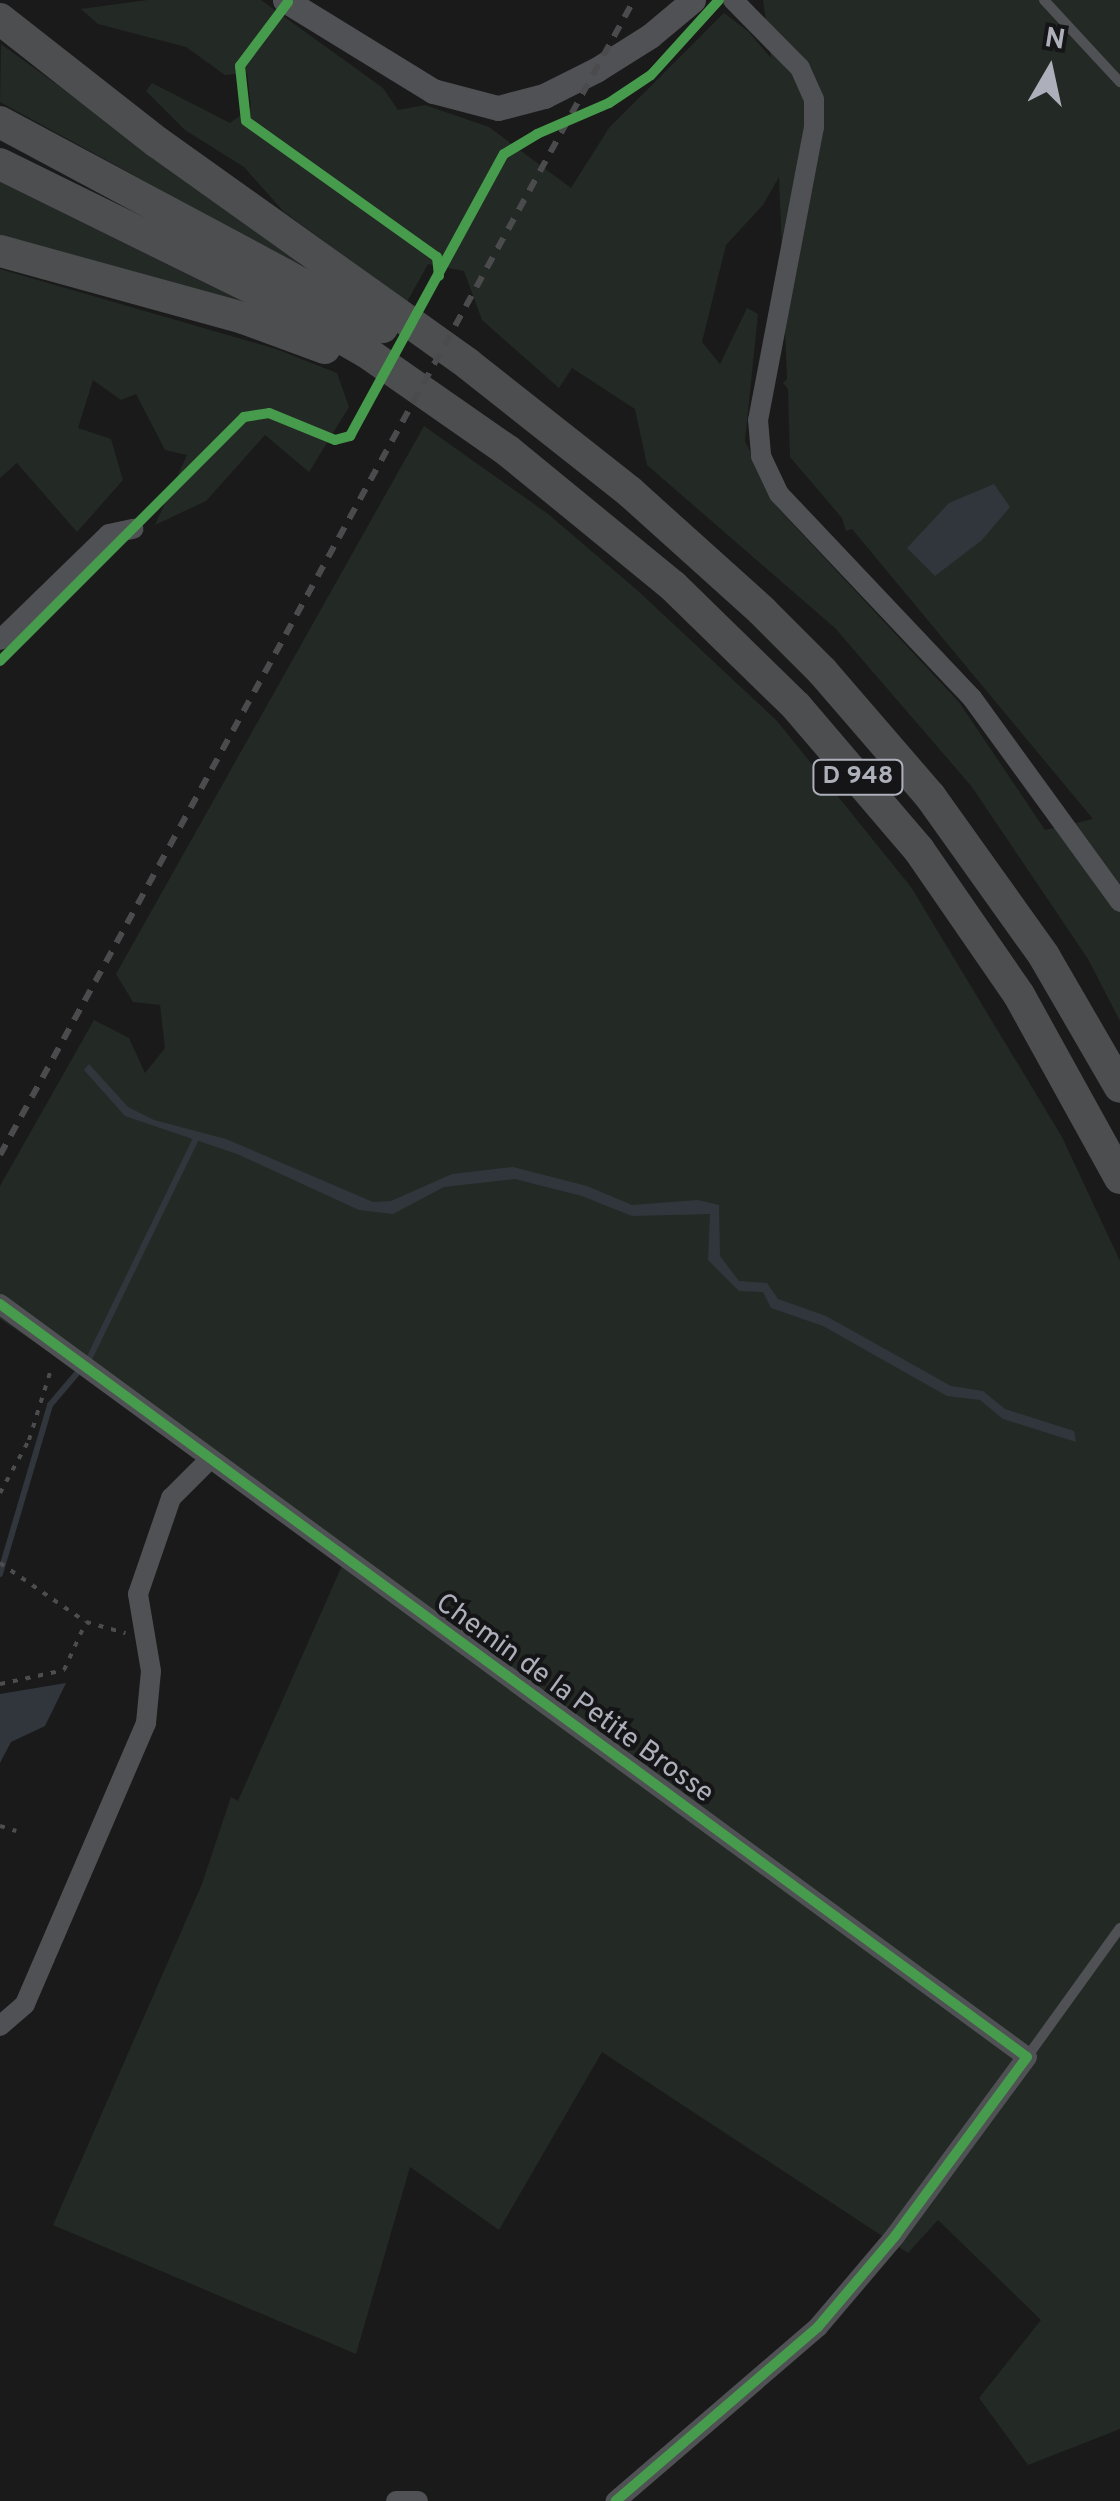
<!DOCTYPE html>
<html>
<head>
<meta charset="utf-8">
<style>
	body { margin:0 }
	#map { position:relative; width:1120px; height:2501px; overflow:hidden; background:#1a1a1a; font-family:Overpass,sans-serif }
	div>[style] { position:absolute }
	.green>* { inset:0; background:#232924 }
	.water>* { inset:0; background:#31363d }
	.stream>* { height:6px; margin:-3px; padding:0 3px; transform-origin:3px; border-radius:3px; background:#31363d }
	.path>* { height:4px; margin-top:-2px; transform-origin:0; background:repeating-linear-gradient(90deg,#4c4d4f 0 5px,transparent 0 13px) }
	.service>* { height:10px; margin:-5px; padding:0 5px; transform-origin:5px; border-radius:5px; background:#505154 }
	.minor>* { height:20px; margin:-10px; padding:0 10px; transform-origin:10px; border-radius:10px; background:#505154 }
	.tertiary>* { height:25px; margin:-12.5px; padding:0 12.5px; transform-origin:12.5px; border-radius:12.5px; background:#505154 }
	.trunk>* { height:32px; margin:-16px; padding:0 16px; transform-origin:16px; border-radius:16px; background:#4d4e50 }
	.rail>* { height:6px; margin-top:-3px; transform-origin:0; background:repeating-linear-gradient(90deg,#4b4b4e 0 12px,transparent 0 22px) }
	.cycleway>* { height:10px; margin:-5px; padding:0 5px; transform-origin:5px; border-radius:5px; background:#469c4c }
	span { translate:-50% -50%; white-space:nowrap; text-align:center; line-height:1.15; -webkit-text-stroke:8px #151416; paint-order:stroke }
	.shield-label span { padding:2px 8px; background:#151416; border:2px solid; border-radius:8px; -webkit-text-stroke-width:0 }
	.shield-label { font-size:25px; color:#adb0ba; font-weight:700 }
	.street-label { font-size:28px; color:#adb0ba }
	.north { position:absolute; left:1000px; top:20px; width:100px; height:100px; -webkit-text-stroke:8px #151416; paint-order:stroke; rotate:9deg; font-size:28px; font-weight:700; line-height:40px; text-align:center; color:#adb0ba }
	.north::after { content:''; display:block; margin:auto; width:35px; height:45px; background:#adb0ba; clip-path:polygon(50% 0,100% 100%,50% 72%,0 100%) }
</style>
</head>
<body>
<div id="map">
	<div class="green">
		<div style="clip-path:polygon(evenodd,147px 0,261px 0,383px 88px,398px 110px,425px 105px,489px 127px,571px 188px,609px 128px,724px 13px,748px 31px,771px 58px,763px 0,1120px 0,1120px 1021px,1088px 959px,972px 787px,835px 628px,647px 465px,635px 409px,572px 368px,559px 388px,482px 320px,464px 271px,428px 264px,407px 302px,284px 212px,244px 167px,185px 130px,146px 91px,152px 83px,230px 123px,251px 108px,247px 73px,225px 75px,186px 47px,98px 24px,81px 9px,147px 0,779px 177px,787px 379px,783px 383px,788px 389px,790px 457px,842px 518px,846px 531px,852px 529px,1093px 819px,1045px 830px,959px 702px,777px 507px,745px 441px,758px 314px,747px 308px,720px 364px,702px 342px,726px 245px,763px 205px,779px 177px)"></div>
		<div style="clip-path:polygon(1px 44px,295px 257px,300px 266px,0 102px)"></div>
		<div style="clip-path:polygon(0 176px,275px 315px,0 238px)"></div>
		<div style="clip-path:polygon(0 269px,276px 349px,337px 373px,349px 407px,309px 472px,265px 435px,206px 501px,155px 525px,187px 455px,165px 450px,136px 394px,121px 400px,93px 380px,78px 428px,111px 439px,123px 480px,77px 532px,17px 463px,0 478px)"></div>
		<div style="clip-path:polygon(424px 426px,548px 514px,637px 590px,777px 721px,911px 887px,1062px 1137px,1120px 1261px,1120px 2429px,1028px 2465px,979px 2398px,1041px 2320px,938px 2220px,908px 2253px,602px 2052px,499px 2230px,410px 2167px,356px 2354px,53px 2225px,202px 1884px,231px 1797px,238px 1801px,348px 1552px,0 1319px,0 1186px,94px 1020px,129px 1038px,145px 1073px,165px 1048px,160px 1005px,133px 1002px,116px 974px)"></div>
	</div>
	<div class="water">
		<div style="clip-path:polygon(994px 484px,1010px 507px,982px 540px,935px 576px,907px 548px,949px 503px)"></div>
		<div style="clip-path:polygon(89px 1064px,128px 1107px,154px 1120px,226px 1139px,373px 1202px,391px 1201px,452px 1174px,513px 1167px,587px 1186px,632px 1205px,698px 1200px,719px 1205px,720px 1256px,739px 1281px,767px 1283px,778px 1299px,826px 1316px,951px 1386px,983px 1391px,1005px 1409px,1074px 1431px,1076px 1442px,1003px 1419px,980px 1400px,947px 1396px,823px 1326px,771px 1308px,763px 1292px,739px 1291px,708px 1260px,710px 1214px,632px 1216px,582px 1196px,515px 1179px,444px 1187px,393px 1214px,359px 1210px,237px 1154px,125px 1116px,84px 1070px)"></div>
		<div style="clip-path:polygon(66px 1683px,45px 1726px,11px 1742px,0 1763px,0 1694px)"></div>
	</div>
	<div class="stream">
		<div style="left:89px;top:1359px;width:245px;rotate:-64.1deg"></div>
		<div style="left:0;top:1574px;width:176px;rotate:-73.5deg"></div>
		<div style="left:50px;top:1405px;width:43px;rotate:-49.7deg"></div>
	</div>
	<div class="path">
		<div style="left:0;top:1493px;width:60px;rotate:-61.3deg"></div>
		<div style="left:29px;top:1440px;width:77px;rotate:-72.7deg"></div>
		<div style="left:0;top:1563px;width:104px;rotate:34.5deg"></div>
		<div style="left:0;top:1684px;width:66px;rotate:-12.3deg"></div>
		<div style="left:64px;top:1670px;width:53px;rotate:-65.4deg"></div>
		<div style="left:86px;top:1622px;width:41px;rotate:15.8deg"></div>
		<div style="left:0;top:1826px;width:17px;rotate:17deg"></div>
	</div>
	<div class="service">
		<div style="left:1044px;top:0;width:112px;rotate:47.2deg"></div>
		<div style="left:1027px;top:2057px;width:159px;rotate:-54.2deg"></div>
	</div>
	<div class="minor">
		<div style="left:733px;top:0;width:95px;rotate:45.4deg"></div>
		<div style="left:800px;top:68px;width:34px;rotate:66deg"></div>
		<div style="left:814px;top:99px;width:28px;rotate:90deg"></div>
		<div style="left:814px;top:127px;width:298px;rotate:100.8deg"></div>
		<div style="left:758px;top:420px;width:36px;rotate:85deg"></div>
		<div style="left:761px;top:456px;width:42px;rotate:64.7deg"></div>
		<div style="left:779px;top:494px;width:281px;rotate:46.6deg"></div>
		<div style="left:972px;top:698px;width:252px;rotate:54deg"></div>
		<div style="left:0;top:640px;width:152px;rotate:-44.2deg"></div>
		<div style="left:109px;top:534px;width:25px;rotate:-12deg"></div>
		<div style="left:0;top:1304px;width:1273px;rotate:36.25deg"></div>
		<div style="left:1027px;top:2057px;width:221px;rotate:126.4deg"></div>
		<div style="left:896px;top:2235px;width:121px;rotate:130.3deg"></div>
		<div style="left:818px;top:2327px;width:267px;rotate:139.3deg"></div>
		<div style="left:0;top:2026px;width:33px;rotate:-41deg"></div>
		<div style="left:25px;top:2004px;width:306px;rotate:-66.7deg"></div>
		<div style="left:146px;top:1723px;width:52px;rotate:-84.5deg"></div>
		<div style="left:151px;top:1671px;width:78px;rotate:-99.6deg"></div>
		<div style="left:138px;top:1594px;width:102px;rotate:-71deg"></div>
		<div style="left:171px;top:1498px;width:52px;rotate:-45deg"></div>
		<div style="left:396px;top:2501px;width:22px"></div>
	</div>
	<div class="tertiary">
		<div style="left:285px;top:0;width:174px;rotate:31.6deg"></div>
		<div style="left:433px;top:91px;width:67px;rotate:14.7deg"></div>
		<div style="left:498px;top:108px;width:48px;rotate:-14.6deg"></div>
		<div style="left:544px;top:96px;width:58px;rotate:-26.6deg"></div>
		<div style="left:596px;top:70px;width:64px;rotate:-32.2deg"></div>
		<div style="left:650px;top:36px;width:56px;rotate:-39.9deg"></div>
	</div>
	<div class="trunk">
		<div style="left:0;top:19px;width:199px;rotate:38.1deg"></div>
		<div style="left:157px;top:142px;width:382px;rotate:35.5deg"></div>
		<div style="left:468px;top:364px;width:206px;rotate:38.3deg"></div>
		<div style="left:630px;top:492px;width:178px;rotate:42deg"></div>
		<div style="left:762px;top:611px;width:85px;rotate:45deg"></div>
		<div style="left:822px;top:671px;width:165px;rotate:49.2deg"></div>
		<div style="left:930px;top:796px;width:196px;rotate:54.5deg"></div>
		<div style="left:1044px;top:956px;width:151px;rotate:59.9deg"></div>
		<div style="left:0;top:122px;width:434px;rotate:28.2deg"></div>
		<div style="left:0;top:164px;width:299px;rotate:26.2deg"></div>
		<div style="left:268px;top:296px;width:113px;rotate:29.7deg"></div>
		<div style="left:366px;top:352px;width:173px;rotate:34.9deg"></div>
		<div style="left:508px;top:451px;width:213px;rotate:39.3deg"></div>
		<div style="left:673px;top:586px;width:172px;rotate:44.3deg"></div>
		<div style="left:796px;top:706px;width:189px;rotate:49.5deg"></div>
		<div style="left:919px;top:850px;width:176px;rotate:55.4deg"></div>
		<div style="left:1019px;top:995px;width:209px;rotate:61.1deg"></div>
		<div style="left:0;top:251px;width:252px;rotate:15.4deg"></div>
		<div style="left:243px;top:318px;width:87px;rotate:20.1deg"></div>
	</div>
	<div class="rail">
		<div style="left:0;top:1155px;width:1318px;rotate:-61.24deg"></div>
	</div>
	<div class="cycleway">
		<div style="left:288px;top:2px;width:80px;rotate:126.9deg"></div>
		<div style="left:240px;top:66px;width:55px;rotate:83.8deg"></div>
		<div style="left:246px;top:121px;width:234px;rotate:35.5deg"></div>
		<div style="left:437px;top:257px;width:19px;rotate:84deg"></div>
		<div style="left:0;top:661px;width:345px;rotate:-45deg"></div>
		<div style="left:244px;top:417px;width:25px;rotate:-9deg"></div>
		<div style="left:269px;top:413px;width:71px;rotate:22.2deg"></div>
		<div style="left:335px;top:440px;width:16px;rotate:-15deg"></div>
		<div style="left:350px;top:436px;width:321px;rotate:-61.4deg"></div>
		<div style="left:504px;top:154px;width:39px;rotate:-31deg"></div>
		<div style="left:537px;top:134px;width:78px;rotate:-23.3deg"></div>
		<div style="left:609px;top:103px;width:50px;rotate:-33.7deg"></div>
		<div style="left:651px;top:75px;width:101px;rotate:-47.8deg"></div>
		<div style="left:0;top:1304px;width:1273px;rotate:36.25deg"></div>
		<div style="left:1027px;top:2057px;width:221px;rotate:126.4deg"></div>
		<div style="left:896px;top:2235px;width:121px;rotate:130.3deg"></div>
		<div style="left:818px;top:2327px;width:267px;rotate:139.3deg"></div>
	</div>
	<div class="shield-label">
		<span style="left:858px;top:777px">D 948</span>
	</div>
	<div class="street-label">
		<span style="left:574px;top:1699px;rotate:36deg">Chemin de la Petite Brosse</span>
	</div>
	<div class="north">N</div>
</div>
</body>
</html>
